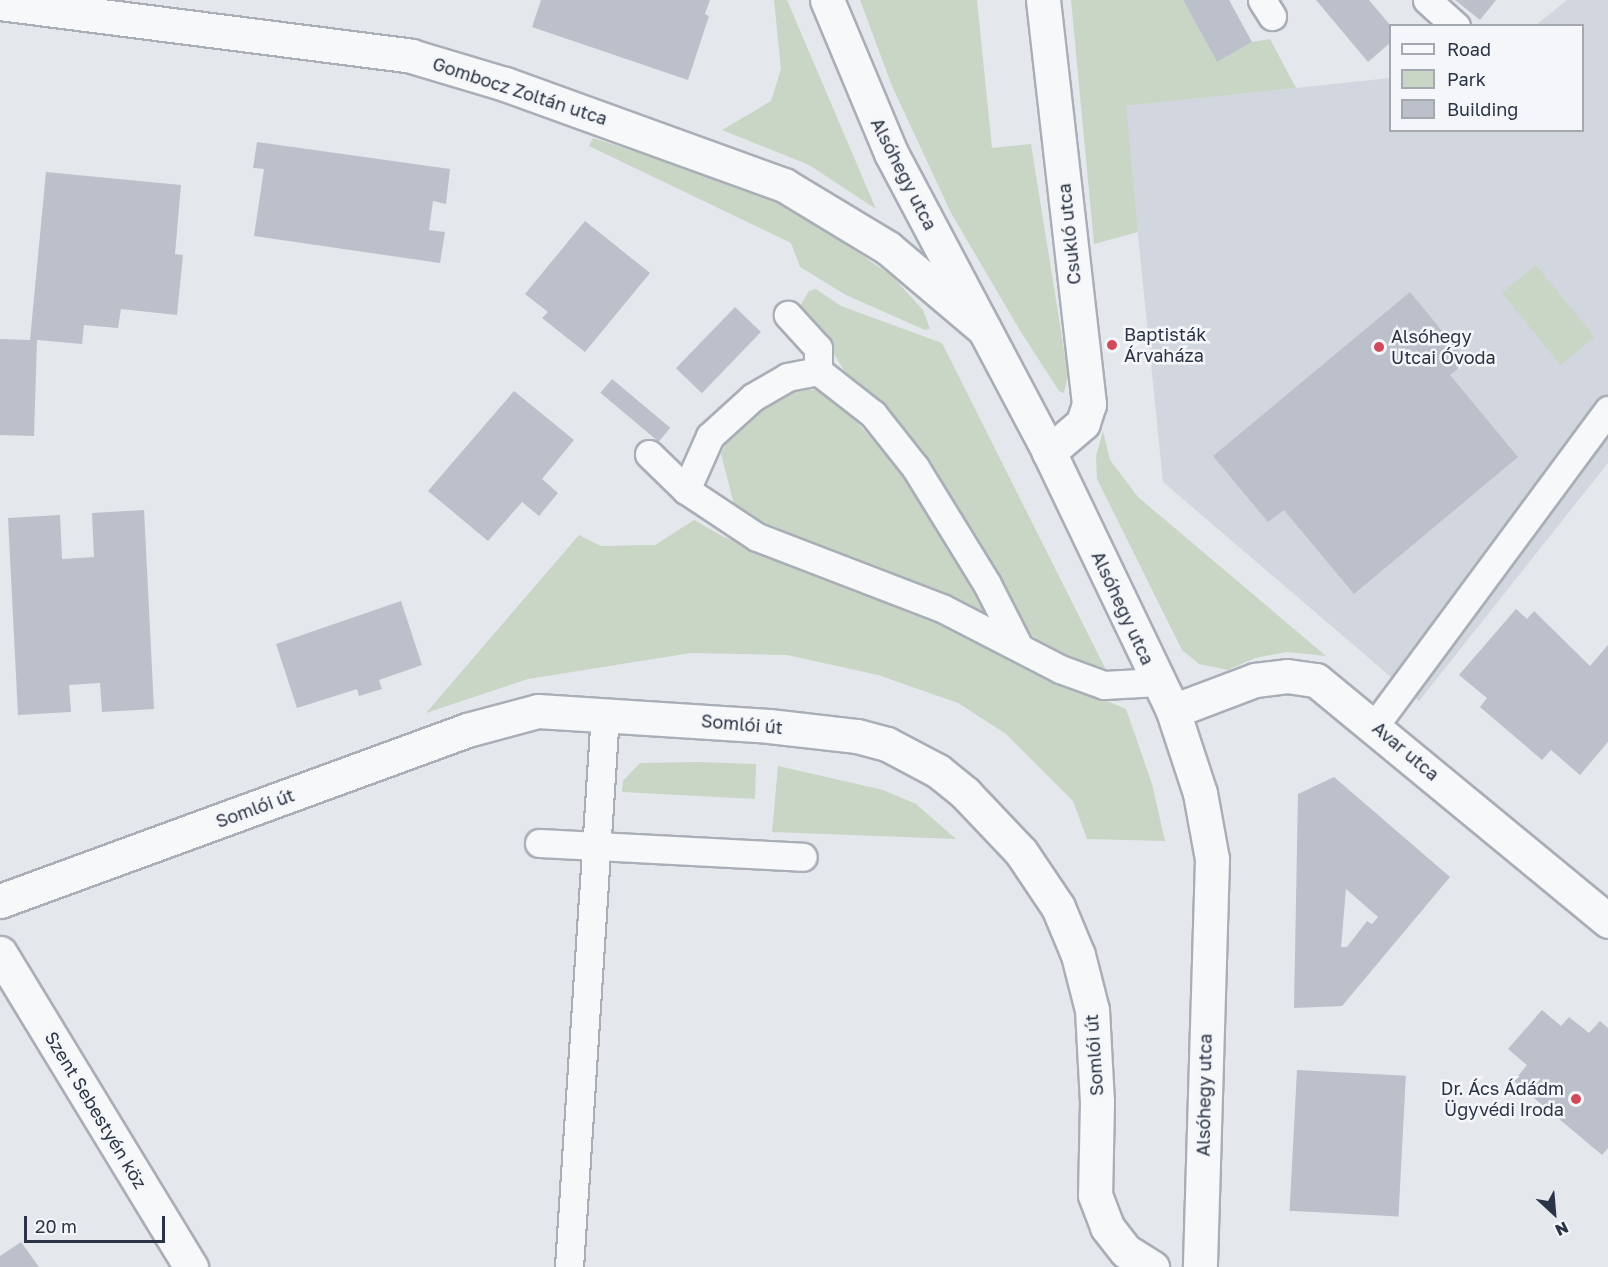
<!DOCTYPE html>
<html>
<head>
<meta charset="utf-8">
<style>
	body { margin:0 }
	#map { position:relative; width:1608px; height:1267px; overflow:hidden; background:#e4e7ec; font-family:"Golos Text",sans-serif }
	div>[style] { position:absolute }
	.built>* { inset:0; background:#d2d6de }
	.green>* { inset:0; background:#c9d6c5; transform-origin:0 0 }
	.building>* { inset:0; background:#bbc0ca; transform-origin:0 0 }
	.roads { filter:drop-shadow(2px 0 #a9aeb7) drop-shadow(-2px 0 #a9aeb7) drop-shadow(0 2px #a9aeb7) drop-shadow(0 -2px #a9aeb7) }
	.service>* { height:27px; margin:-13.5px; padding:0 13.5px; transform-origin:13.5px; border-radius:13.5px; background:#f7f8fa }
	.minor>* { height:33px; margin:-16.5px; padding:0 16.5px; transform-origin:16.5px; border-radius:16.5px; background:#f7f8fa }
	.tertiary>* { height:33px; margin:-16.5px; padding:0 16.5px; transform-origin:16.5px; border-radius:16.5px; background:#f7f8fa }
	.dots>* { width:16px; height:16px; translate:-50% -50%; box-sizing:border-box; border:3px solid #f4f6f9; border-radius:50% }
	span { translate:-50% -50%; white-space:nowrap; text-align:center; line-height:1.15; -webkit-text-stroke:5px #f4f6f9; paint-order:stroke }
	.street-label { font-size:18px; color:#2b3445 }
	.poi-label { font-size:18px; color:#2b3445 }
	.left { translate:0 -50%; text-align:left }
	.right { translate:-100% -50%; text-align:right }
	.legend { position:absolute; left:1389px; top:24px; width:195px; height:108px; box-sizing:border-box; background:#f4f6f9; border:2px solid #a4a8b1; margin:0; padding:8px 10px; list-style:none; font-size:18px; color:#2b3445 }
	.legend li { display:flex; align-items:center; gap:12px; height:30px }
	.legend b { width:30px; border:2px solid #a4a8b1 }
	.north { position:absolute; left:1524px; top:1183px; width:60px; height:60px; -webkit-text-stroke:4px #f4f6f9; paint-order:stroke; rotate:154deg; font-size:16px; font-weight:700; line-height:24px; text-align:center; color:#2b3445 }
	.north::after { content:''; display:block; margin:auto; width:21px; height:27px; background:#2b3445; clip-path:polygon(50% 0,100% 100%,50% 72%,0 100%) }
	.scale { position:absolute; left:24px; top:1216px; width:141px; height:27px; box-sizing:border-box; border:3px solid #2b3445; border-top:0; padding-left:8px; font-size:18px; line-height:21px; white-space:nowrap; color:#2b3445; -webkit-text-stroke:4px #f4f6f9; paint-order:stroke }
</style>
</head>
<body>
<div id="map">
	<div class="built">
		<div style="clip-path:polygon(1567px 0,1608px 0,1608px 463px,1419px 701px,1163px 482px,1125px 106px,1390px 78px,1390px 130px,1582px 130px,1582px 26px,1536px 25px)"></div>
	</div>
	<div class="green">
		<div style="clip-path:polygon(774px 0,787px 0,876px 209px,809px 165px,722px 130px,771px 101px,781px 69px)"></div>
		<div style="clip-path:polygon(860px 0,977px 0,992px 148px,1031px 144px,1068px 375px,1064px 393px,1059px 391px,1021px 332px,951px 213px,892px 86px)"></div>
		<div style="clip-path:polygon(1071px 0,1183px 0,1217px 62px,1252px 42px,1270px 39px,1296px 88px,1126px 106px,1138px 232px,1094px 244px)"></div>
		<div style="clip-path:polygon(593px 138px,751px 189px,805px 216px,892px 276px,923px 310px,930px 329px,925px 330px,846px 295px,800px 267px,791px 243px,589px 146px)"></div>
		<div style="left:1536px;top:265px;width:93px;height:44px;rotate:51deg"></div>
		<div style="clip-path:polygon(816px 289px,841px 306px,942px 343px,1106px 670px,1086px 669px,1055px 654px,1021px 627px,896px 422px,848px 377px,834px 354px,796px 313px,809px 291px)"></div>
		<div style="clip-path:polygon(790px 389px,829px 390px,915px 488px,993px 618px,900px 579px,776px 534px,734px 504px,721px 454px,738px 419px)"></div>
		<div style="clip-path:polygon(1103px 431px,1110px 460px,1138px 497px,1326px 656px,1287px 652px,1255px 658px,1228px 670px,1199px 664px,1182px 650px,1097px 479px,1096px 456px)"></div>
		<div style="clip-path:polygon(694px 520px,724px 537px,917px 608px,1064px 683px,1126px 709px,1152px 784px,1165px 841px,1087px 839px,1073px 801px,1006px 734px,958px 703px,878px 675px,787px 655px,691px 653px,528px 679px,426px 713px,579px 535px,601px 546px,655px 545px)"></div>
		<div style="clip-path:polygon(699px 762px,756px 764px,755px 799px,622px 792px,623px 781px,640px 763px)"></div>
		<div style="clip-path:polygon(778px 766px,883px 790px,916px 804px,956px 839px,772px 832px)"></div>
	</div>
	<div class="building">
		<div style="clip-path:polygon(541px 0,710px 0,705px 14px,709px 16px,688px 80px,532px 27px)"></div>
		<div style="clip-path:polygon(1183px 0,1229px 0,1252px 42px,1217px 62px)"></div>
		<div style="clip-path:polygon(1316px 0,1369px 0,1390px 25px,1390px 43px,1368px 62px)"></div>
		<div style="clip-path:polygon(1455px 0,1496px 0,1480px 20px)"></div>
		<div style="clip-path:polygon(257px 142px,450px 169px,446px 204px,433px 201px,429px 230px,445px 232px,440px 263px,254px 236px,264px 169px,253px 168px)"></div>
		<div style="clip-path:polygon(46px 172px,181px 185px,175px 254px,183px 255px,177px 315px,121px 309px,118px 328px,84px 325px,82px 344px,37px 340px,34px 436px,0 435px,0 339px,30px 340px)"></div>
		<div style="clip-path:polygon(585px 221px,650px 273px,585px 352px,542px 318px,548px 312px,525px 294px)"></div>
		<div style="clip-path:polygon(1410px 292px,1467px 361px,1450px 375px,1518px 457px,1354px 594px,1284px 510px,1268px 522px,1213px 456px)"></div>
		<div style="left:735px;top:307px;width:36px;height:85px;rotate:44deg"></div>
		<div style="left:612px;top:379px;width:76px;height:18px;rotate:40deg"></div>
		<div style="clip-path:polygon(514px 391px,574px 440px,542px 479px,558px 493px,539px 516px,522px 502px,488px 541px,428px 491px)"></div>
		<div style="clip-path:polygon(144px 510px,154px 709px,102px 712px,100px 683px,69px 685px,71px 712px,18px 715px,8px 518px,60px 515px,62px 559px,94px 557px,92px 513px)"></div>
		<div style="clip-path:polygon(401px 601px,422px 665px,379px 680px,382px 689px,359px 696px,357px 689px,297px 708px,276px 644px)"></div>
		<div style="clip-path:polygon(1516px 609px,1527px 619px,1534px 611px,1590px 666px,1608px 645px,1608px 742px,1580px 775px,1551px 750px,1542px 760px,1480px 707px,1487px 698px,1459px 675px)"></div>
		<div style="clip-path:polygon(evenodd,1334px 777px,1450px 877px,1342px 1006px,1294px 1008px,1298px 794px,1334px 777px,1346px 889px,1378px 917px,1372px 924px,1367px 921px,1347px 947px,1341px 947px,1346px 889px)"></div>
		<div style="clip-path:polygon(1542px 1010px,1561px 1026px,1569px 1017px,1589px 1033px,1600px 1021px,1608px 1028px,1608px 1148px,1602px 1155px,1514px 1081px,1527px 1065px,1508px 1049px)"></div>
		<div style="left:1297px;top:1070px;width:109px;height:141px;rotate:3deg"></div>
		<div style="clip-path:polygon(21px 1242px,39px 1267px,0 1267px,0 1256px)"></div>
	</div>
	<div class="roads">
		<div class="service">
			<div style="left:1262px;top:0;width:19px;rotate:58deg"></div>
			<div style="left:1427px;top:0;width:39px;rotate:42deg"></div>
			<div style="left:818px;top:371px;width:70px;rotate:38deg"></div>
			<div style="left:873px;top:414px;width:68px;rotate:51.6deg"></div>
			<div style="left:915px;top:467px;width:137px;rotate:58.4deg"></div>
			<div style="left:987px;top:584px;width:68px;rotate:63.1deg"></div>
			<div style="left:649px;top:454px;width:52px;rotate:44.2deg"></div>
			<div style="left:686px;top:490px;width:85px;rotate:33.5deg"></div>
			<div style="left:757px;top:537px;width:198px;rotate:21deg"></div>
			<div style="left:942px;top:608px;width:133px;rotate:27.3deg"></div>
			<div style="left:1060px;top:669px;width:47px;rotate:20deg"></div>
			<div style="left:1104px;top:685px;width:54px;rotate:-3.2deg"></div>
			<div style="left:686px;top:490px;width:59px;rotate:-66deg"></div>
			<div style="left:710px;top:436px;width:58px;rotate:-42.2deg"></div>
			<div style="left:753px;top:397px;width:39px;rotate:-30deg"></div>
			<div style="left:787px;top:377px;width:32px;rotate:-11deg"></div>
			<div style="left:818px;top:371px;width:23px;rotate:-90deg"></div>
			<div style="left:818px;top:348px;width:45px;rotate:-132.3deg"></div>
			<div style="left:1375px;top:725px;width:392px;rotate:-53.5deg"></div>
			<div style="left:539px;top:843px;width:264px;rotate:3deg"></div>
			<div style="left:569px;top:1267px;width:555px;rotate:-86.28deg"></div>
		</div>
		<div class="minor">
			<div style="left:1043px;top:0;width:407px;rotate:83.5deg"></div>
			<div style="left:1089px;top:404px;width:20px;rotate:108deg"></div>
			<div style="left:1083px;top:423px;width:45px;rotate:139.5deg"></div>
			<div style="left:0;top:3px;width:414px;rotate:7.3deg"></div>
			<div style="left:411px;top:56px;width:98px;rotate:16.6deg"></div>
			<div style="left:505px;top:84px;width:297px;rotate:19.9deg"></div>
			<div style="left:784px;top:185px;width:122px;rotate:31.2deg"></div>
			<div style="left:888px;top:248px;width:126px;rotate:40.2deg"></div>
			<div style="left:0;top:901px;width:497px;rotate:-20.1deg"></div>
			<div style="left:467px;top:730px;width:73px;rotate:-15deg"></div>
			<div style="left:538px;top:711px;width:231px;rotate:3.7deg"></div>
			<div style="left:769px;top:726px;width:89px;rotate:6.5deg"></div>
			<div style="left:857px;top:736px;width:31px;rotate:15deg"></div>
			<div style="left:887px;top:744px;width:58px;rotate:27.9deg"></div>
			<div style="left:938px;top:771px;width:35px;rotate:39deg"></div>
			<div style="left:965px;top:793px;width:81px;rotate:46.5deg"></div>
			<div style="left:1021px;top:852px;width:66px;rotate:56.1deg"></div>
			<div style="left:1058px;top:907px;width:52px;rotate:67.4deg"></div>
			<div style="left:1078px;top:955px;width:57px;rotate:75.7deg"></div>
			<div style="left:1092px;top:1010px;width:92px;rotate:86.9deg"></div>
			<div style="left:1097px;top:1102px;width:93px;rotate:91.2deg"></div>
			<div style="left:1095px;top:1195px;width:34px;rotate:69deg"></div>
			<div style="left:1107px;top:1227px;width:31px;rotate:52deg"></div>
			<div style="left:1126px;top:1251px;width:31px;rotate:32deg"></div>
			<div style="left:0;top:953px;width:368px;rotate:58.7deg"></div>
		</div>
		<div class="tertiary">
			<div style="left:827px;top:0;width:166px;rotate:67.3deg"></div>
			<div style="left:891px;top:153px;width:338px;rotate:62.1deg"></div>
			<div style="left:1049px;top:452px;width:287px;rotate:64.4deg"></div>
			<div style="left:1173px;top:711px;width:86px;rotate:71.8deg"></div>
			<div style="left:1200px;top:793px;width:67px;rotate:79.7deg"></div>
			<div style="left:1212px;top:859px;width:408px;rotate:91.7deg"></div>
			<div style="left:1173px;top:711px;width:88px;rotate:-20.7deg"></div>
			<div style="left:1255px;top:680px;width:32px;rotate:-7deg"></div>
			<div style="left:1287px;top:676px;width:29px;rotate:8deg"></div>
			<div style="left:1316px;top:680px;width:379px;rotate:39.5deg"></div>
		</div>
	</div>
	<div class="dots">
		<div style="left:1112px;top:345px;background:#d1495b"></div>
		<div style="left:1379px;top:347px;background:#d1495b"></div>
		<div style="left:1576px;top:1099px;background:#d1495b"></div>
	</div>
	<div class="street-label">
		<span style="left:520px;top:91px;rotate:18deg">Gombocz Zoltán utca</span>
		<span style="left:904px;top:174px;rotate:63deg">Alsóhegy utca</span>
		<span style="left:1069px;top:234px;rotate:-96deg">Csukló utca</span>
		<span style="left:1123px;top:608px;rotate:65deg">Alsóhegy utca</span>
		<span style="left:742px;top:724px;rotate:5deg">Somlói út</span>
		<span style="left:1406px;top:751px;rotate:40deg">Avar utca</span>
		<span style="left:255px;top:808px;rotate:-20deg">Somlói út</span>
		<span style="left:1094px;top:1055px;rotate:-94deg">Somlói út</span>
		<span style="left:1204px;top:1095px;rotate:-89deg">Alsóhegy utca</span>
		<span style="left:96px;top:1110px;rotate:59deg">Szent Sebestyén köz</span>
	</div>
	<div class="poi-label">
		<span class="left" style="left:1124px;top:345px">Baptisták<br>Árvaháza</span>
		<span class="left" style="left:1391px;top:347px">Alsóhegy<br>Utcai Óvoda</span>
		<span class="right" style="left:1564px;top:1099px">Dr. Ács Ádádm<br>Ügyvédi Iroda</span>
	</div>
	<ul class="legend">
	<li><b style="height:8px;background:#f7f8fa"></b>Road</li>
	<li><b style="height:16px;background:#c9d6c5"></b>Park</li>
	<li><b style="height:16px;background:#bbc0ca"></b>Building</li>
	</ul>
	<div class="north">N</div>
	<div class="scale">20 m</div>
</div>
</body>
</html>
